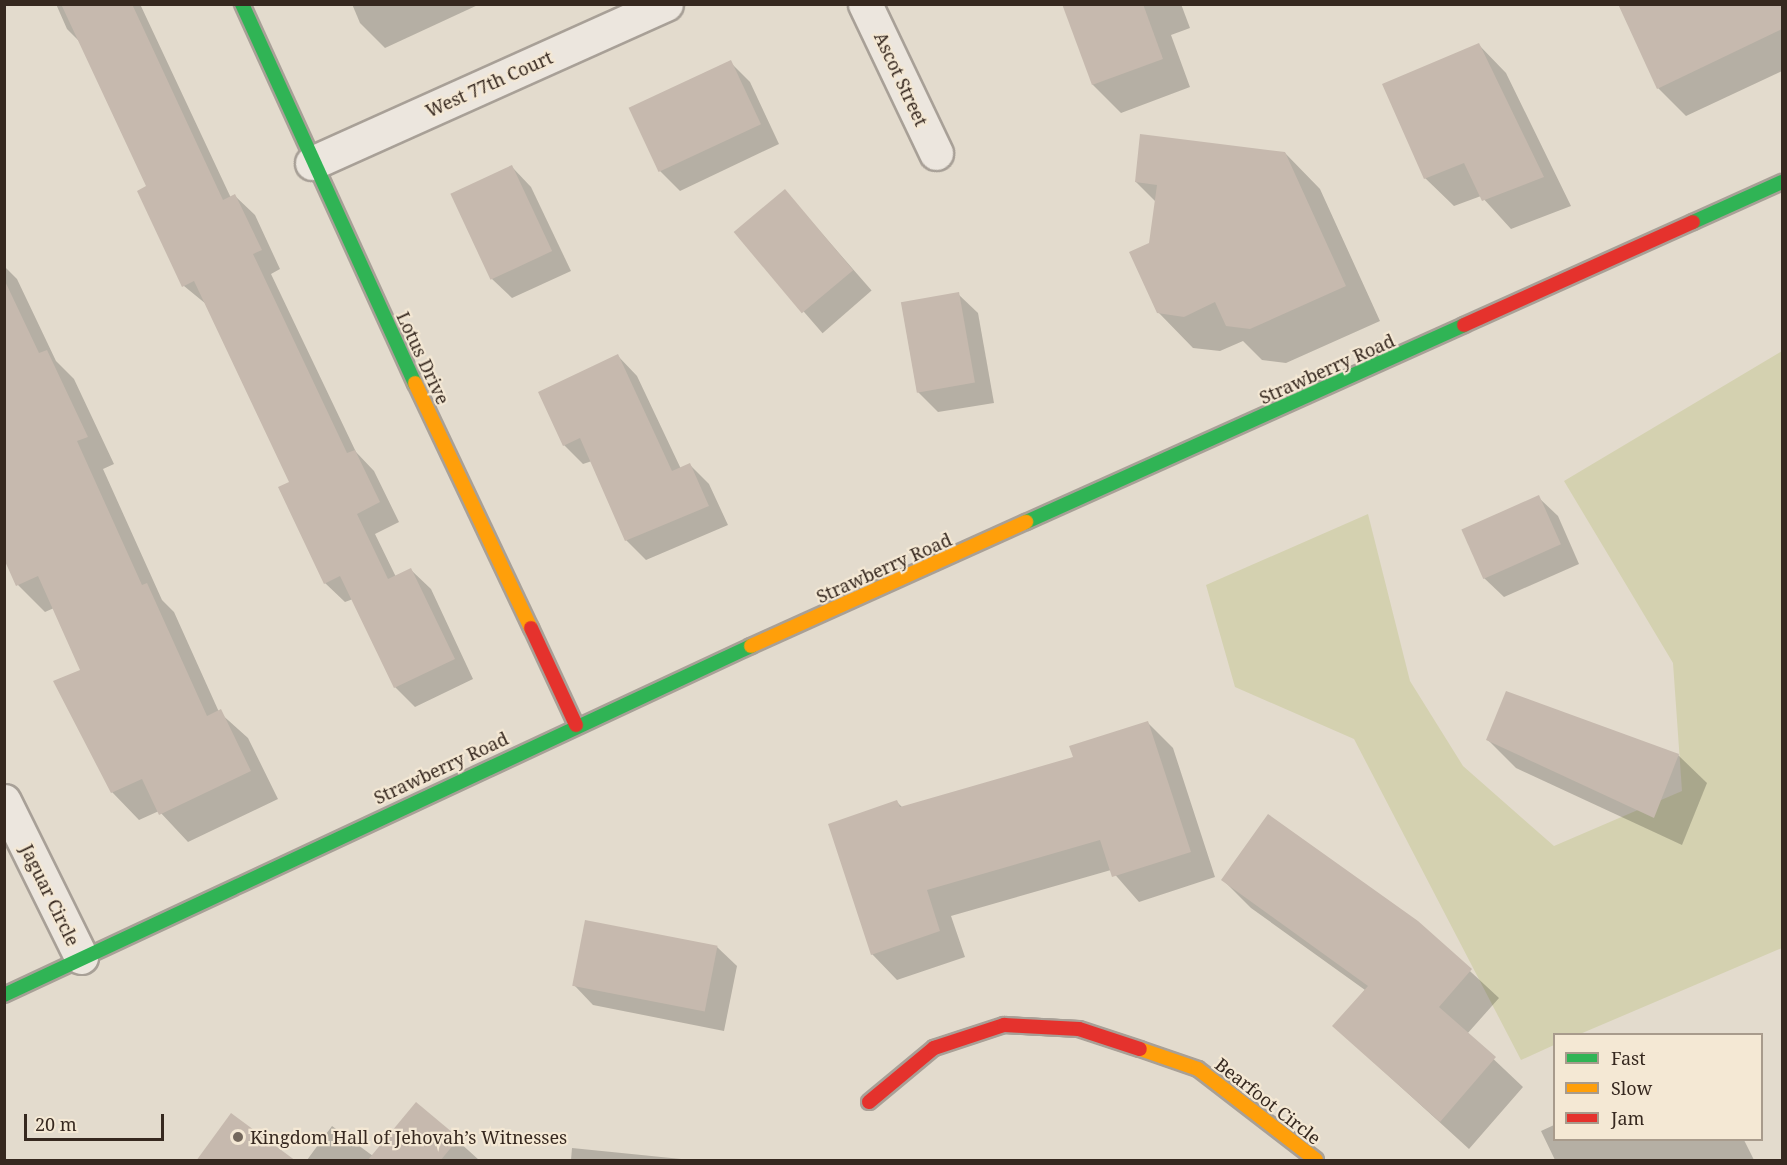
<!DOCTYPE html>
<html>
<head>
<meta charset="utf-8">
<style>
	body { margin:0 }
	#map { position:relative; width:1787px; height:1165px; overflow:hidden; background:#e3dbcd; font-family:"Noto Serif",serif }
	div>[style] { position:absolute }
	.green>* { inset:0; background:#d4d1b0 }
	.shadow>* { inset:0; background:#0003; transform-origin:0 0 }
	.building>* { inset:0; background:#c6b9ae; transform-origin:0 0 }
	.roads { filter:drop-shadow(2px 0 #a8a097) drop-shadow(-2px 0 #a8a097) drop-shadow(0 2px #a8a097) drop-shadow(0 -2px #a8a097) }
	.street>* { height:33px; margin:-16.5px; padding:0 16.5px; transform-origin:16.5px; border-radius:16.5px; background:#ece6de }
	.fast>* { height:14px; margin:-7px; padding:0 7px; transform-origin:7px; border-radius:7px; background:#30b455 }
	.slow>* { height:14px; margin:-7px; padding:0 7px; transform-origin:7px; border-radius:7px; background:#ff9f0a }
	.jam>* { height:14px; margin:-7px; padding:0 7px; transform-origin:7px; border-radius:7px; background:#e5322d }
	.dots>* { width:16px; height:16px; translate:-50% -50%; box-sizing:border-box; border:3px solid #f4e8d4; border-radius:50% }
	span { translate:-50% -50%; white-space:nowrap; text-align:center; line-height:1.15; -webkit-text-stroke:4.5px #f4e8d4; paint-order:stroke }
	.street-label { font-size:18px; color:#36281f }
	.poi-label { font-size:18px; color:#36281f }
	.left { translate:0 -50%; text-align:left }
	.frame { position:absolute; inset:0; border:6px solid #36281f; pointer-events:none }
	.legend { position:absolute; left:1553px; top:1033px; width:210px; height:108px; box-sizing:border-box; background:#f4e8d4; border:2px solid #a89b8c; margin:0; padding:8px 10px; list-style:none; font-size:18px; color:#36281f }
	.legend li { display:flex; align-items:center; gap:12px; height:30px }
	.legend b { width:30px; border:2px solid #a89b8c }
	.scale { position:absolute; left:24px; top:1114px; width:140px; height:27px; box-sizing:border-box; border:3px solid #36281f; border-top:0; padding-left:8px; font-size:18px; line-height:21px; white-space:nowrap; color:#36281f; -webkit-text-stroke:4px #f4e8d4; paint-order:stroke }
</style>
</head>
<body>
<div id="map">
	<div class="green">
		<div style="clip-path:polygon(1782px 351px,1782px 948px,1580px 1034px,1554px 1034px,1554px 1045px,1521px 1060px,1354px 739px,1235px 687px,1206px 585px,1368px 514px,1410px 681px,1463px 766px,1554px 846px,1682px 791px,1673px 663px,1564px 481px)"></div>
	</div>
	<div class="shadow">
		<div style="clip-path:polygon(56px 4px,140px 4px,231px 198px,235px 196px,255px 215px,280px 269px,271px 274px,356px 452px,374px 471px,399px 522px,375px 534px,396px 577px,411px 570px,431px 589px,473px 679px,415px 707px,395px 687px,353px 599px,345px 602px,325px 583px,291px 483px,206px 304px,184px 286px,148px 187px,80px 42px,67px 29px)"></div>
		<div style="clip-path:polygon(352px 4px,480px 4px,385px 48px,360px 23px)"></div>
		<div style="clip-path:polygon(1063px 4px,1181px 4px,1190px 28px,1171px 35px,1190px 87px,1121px 113px,1093px 85px)"></div>
		<div style="clip-path:polygon(1782px 4px,1782px 71px,1686px 116px,1658px 88px,1619px 5px)"></div>
		<div style="clip-path:polygon(1478px 44px,1506px 73px,1571px 206px,1511px 229px,1481px 196px,1454px 206px,1425px 178px)"></div>
		<div style="clip-path:polygon(730px 62px,750px 82px,779px 144px,680px 191px,660px 171px)"></div>
		<div style="clip-path:polygon(1285px 153px,1320px 189px,1380px 321px,1286px 363px,1262px 360px,1243px 341px,1220px 351px,1193px 348px,1158px 312px,1151px 244px,1156px 202px,1136px 182px)"></div>
		<div style="clip-path:polygon(512px 167px,531px 187px,571px 271px,512px 298px,492px 279px,453px 195px)"></div>
		<div style="left:785px;top:191px;width:132px;height:65px;rotate:49deg"></div>
		<div style="clip-path:polygon(4px 266px,17px 279px,56px 361px,74px 379px,114px 464px,103px 469px,162px 600px,174px 612px,219px 712px,248px 738px,278px 799px,188px 842px,159px 811px,139px 820px,112px 792px,82px 671px,54px 608px,45px 612px,18px 585px,4px 556px)"></div>
		<div style="clip-path:polygon(958px 294px,978px 313px,994px 403px,938px 412px,918px 392px)"></div>
		<div style="clip-path:polygon(618px 356px,637px 376px,681px 469px,690px 465px,709px 484px,728px 525px,646px 560px,626px 540px,592px 461px,583px 464px,564px 445px)"></div>
		<div style="clip-path:polygon(1538px 497px,1558px 516px,1579px 564px,1504px 597px,1484px 578px)"></div>
		<div style="clip-path:polygon(1148px 723px,1173px 748px,1215px 877px,1139px 902px,1111px 870px,951px 916px,965px 957px,897px 980px,872px 954px,897px 802px,903px 808px,1075px 758px)"></div>
		<div style="clip-path:polygon(1488px 740px,1678px 755px,1707px 783px,1682px 845px,1516px 768px)"></div>
		<div style="clip-path:polygon(1223px 880px,1417px 922px,1499px 998px,1467px 1034px,1523px 1087px,1469px 1149px,1334px 1026px,1365px 990px,1251px 908px)"></div>
		<div style="clip-path:polygon(717px 947px,737px 966px,724px 1031px,593px 1005px,574px 985px)"></div>
		<div style="clip-path:polygon(417px 1104px,479px 1160px,307px 1160px,332px 1126px,373px 1156px)"></div>
		<div style="clip-path:polygon(1554px 1125px,1554px 1140px,1744px 1140px,1754px 1160px,1555px 1160px,1541px 1131px)"></div>
		<div style="clip-path:polygon(572px 1148px,691px 1160px,571px 1160px)"></div>
	</div>
	<div class="building">
		<div style="clip-path:polygon(61px 4px,132px 4px,223px 200px,235px 194px,262px 250px,253px 254px,347px 453px,355px 450px,380px 502px,357px 514px,388px 579px,411px 568px,455px 659px,394px 688px,340px 576px,324px 584px,278px 487px,289px 482px,194px 281px,182px 287px,137px 191px,146px 186px)"></div>
		<div style="clip-path:polygon(1062px 4px,1143px 4px,1163px 59px,1092px 85px)"></div>
		<div style="clip-path:polygon(1618px 4px,1782px 4px,1782px 29px,1657px 89px)"></div>
		<div style="clip-path:polygon(1479px 43px,1544px 177px,1482px 201px,1464px 163px,1424px 179px,1382px 84px)"></div>
		<div style="left:731px;top:60px;width:71px;height:113px;rotate:65deg"></div>
		<div style="clip-path:polygon(1140px 134px,1285px 152px,1346px 286px,1250px 329px,1226px 326px,1215px 302px,1184px 317px,1157px 313px,1129px 252px,1149px 243px,1157px 185px,1135px 182px)"></div>
		<div style="left:512px;top:165px;width:95px;height:68px;rotate:65deg"></div>
		<div style="left:785px;top:189px;width:106px;height:67px;rotate:50deg"></div>
		<div style="clip-path:polygon(4px 279px,39px 353px,47px 350px,88px 437px,77px 441px,142px 585px,147px 583px,207px 716px,221px 709px,251px 771px,159px 815px,142px 779px,111px 793px,53px 681px,80px 670px,38px 576px,16px 586px,4px 559px)"></div>
		<div style="left:959px;top:292px;width:92px;height:59px;rotate:80deg"></div>
		<div style="clip-path:polygon(618px 354px,672px 471px,690px 463px,709px 506px,625px 541px,580px 438px,563px 446px,538px 392px)"></div>
		<div style="left:1539px;top:495px;width:54px;height:85px;rotate:66deg"></div>
		<div style="clip-path:polygon(1506px 691px,1679px 754px,1654px 818px,1486px 740px)"></div>
		<div style="clip-path:polygon(1148px 721px,1191px 852px,1112px 877px,1100px 840px,927px 890px,940px 931px,871px 955px,828px 824px,897px 800px,900px 807px,1073px 757px,1069px 746px)"></div>
		<div style="clip-path:polygon(1268px 814px,1418px 921px,1472px 969px,1439px 1007px,1496px 1057px,1440px 1122px,1332px 1026px,1368px 986px,1221px 880px)"></div>
		<div style="left:585px;top:920px;width:135px;height:67px;rotate:11deg"></div>
		<div style="clip-path:polygon(416px 1102px,459px 1138px,440px 1161px,367px 1161px)"></div>
		<div style="clip-path:polygon(231px 1113px,296px 1161px,196px 1161px)"></div>
	</div>
	<div class="roads">
		<div class="street">
			<div style="left:865px;top:4px;width:165px;rotate:64.5deg"></div>
			<div style="left:312px;top:163px;width:388px;rotate:-24.2deg"></div>
			<div style="left:4px;top:801px;width:174px;rotate:63.7deg"></div>
		</div>
		<div class="fast">
			<div style="left:242px;top:4px;width:417px;rotate:65.5deg"></div>
			<div style="left:1693px;top:222px;width:98px;rotate:-24.2deg"></div>
			<div style="left:1026px;top:522px;width:480px;rotate:-24.2deg"></div>
			<div style="left:4px;top:995px;width:825px;rotate:-25.04deg"></div>
		</div>
		<div class="slow">
			<div style="left:415px;top:383px;width:271px;rotate:64.7deg"></div>
			<div style="left:751px;top:646px;width:302px;rotate:-24.3deg"></div>
			<div style="left:1140px;top:1049px;width:61px;rotate:19deg"></div>
			<div style="left:1198px;top:1069px;width:149px;rotate:37.6deg"></div>
		</div>
		<div class="jam">
			<div style="left:1464px;top:325px;width:251px;rotate:-24.2deg"></div>
			<div style="left:531px;top:628px;width:107px;rotate:65.1deg"></div>
			<div style="left:869px;top:1102px;width:85px;rotate:-39.7deg"></div>
			<div style="left:934px;top:1048px;width:74px;rotate:-18.2deg"></div>
			<div style="left:1004px;top:1025px;width:75px;rotate:3.1deg"></div>
			<div style="left:1079px;top:1029px;width:64px;rotate:18.2deg"></div>
		</div>
	</div>
	<div class="dots">
		<div style="left:238px;top:1137px;background:#73675c"></div>
	</div>
	<div class="street-label">
		<span style="left:901px;top:79px;rotate:65deg">Ascot Street</span>
		<span style="left:489px;top:84px;rotate:-24deg">West 77th Court</span>
		<span style="left:423px;top:358px;rotate:65deg">Lotus Drive</span>
		<span style="left:1327px;top:369px;rotate:-24deg">Strawberry Road</span>
		<span style="left:884px;top:568px;rotate:-24deg">Strawberry Road</span>
		<span style="left:441px;top:768px;rotate:-25deg">Strawberry Road</span>
		<span style="left:50px;top:895px;rotate:64deg">Jaguar Circle</span>
		<span style="left:1268px;top:1101px;rotate:38deg">Bearfoot Circle</span>
	</div>
	<div class="poi-label">
		<span class="left" style="left:250px;top:1137px">Kingdom Hall of Jehovah’s Witnesses</span>
	</div>
	<div class="frame"></div>
	<ul class="legend">
	<li><b style="height:8px;background:#30b455"></b>Fast</li>
	<li><b style="height:8px;background:#ff9f0a"></b>Slow</li>
	<li><b style="height:8px;background:#e5322d"></b>Jam</li>
	</ul>
	<div class="scale">20 m</div>
</div>
</body>
</html>
